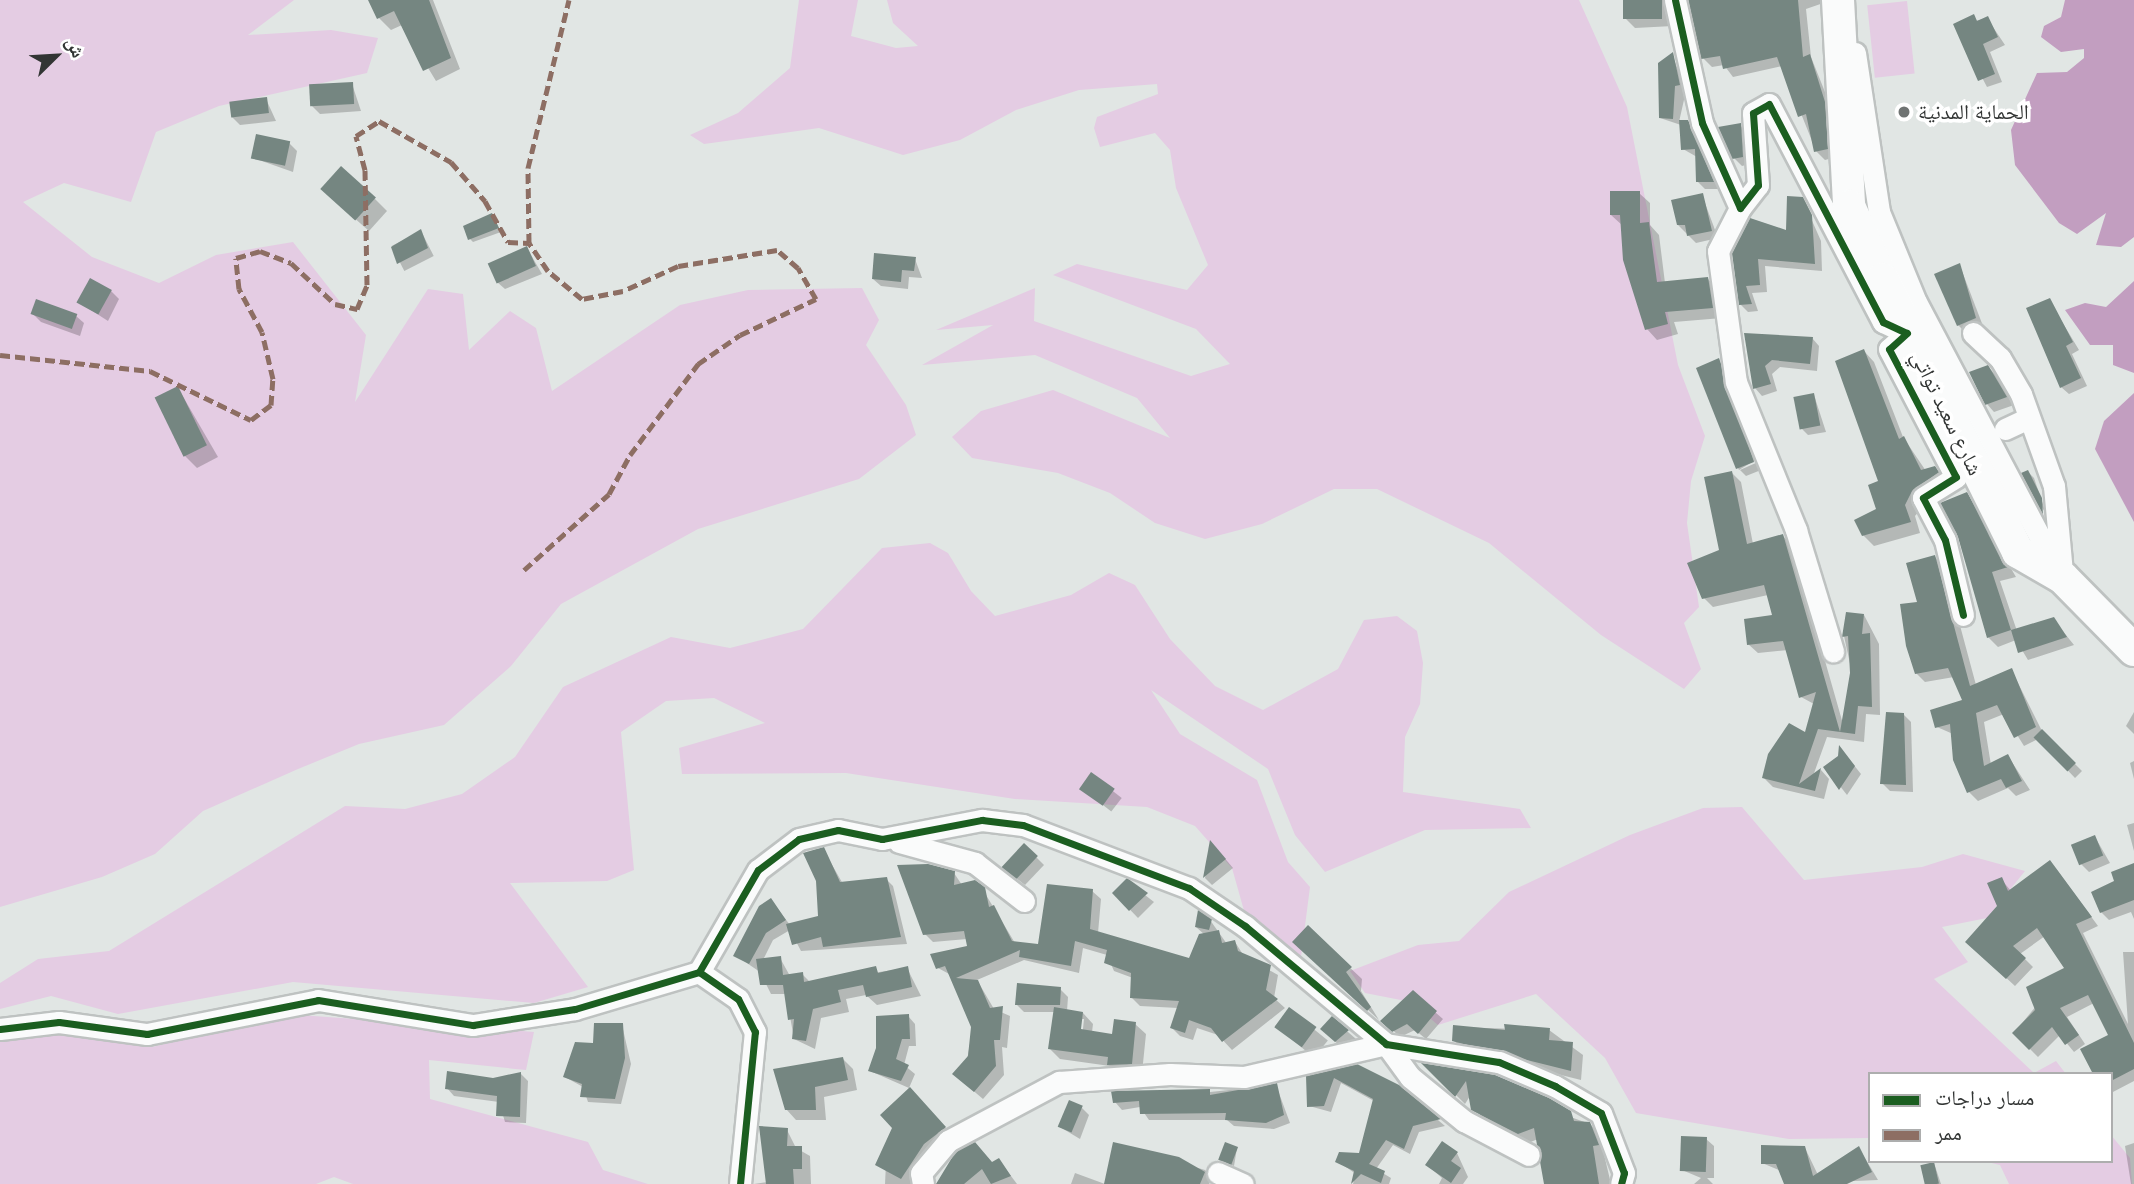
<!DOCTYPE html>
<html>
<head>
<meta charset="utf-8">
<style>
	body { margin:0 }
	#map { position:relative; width:2134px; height:1184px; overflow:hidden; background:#e1e6e4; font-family:Helvetica,"Noto Naskh Arabic",sans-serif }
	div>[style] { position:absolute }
	.green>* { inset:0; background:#e4cce3; transform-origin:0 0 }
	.water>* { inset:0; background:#c29ec0 }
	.shadow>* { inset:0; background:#0003; transform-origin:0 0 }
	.building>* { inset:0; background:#758681; transform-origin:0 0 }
	.roads { filter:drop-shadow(2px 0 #bec2c1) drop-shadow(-2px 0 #bec2c1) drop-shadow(0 2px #bec2c1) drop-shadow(0 -2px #bec2c1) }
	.street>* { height:21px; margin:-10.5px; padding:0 10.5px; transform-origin:10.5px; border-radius:10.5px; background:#fafbfb }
	.primary>* { height:32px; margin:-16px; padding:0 16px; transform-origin:16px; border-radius:16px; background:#fafbfb }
	.quiet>* { height:5px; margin-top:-2.5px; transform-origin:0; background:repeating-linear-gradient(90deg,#8d6e63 0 10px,transparent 0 15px) }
	.cycleway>* { height:7px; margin:-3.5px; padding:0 3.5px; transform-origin:3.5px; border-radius:3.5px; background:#1b5e20 }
	.dots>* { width:19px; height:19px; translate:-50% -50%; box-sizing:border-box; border:4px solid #fff; border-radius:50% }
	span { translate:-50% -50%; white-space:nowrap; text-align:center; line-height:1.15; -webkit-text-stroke:7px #fff; paint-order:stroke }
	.poi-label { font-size:21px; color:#323534 }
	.left { translate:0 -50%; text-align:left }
	.street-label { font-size:21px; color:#323534 }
	.legend { position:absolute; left:1868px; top:1072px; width:245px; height:91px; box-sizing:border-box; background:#fff; border:2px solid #adaeae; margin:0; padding:9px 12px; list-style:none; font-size:21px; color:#323534 }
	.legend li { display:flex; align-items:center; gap:14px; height:35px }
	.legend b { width:35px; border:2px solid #adaeae }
	.north { position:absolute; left:21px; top:21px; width:70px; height:70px; -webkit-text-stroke:5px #fff; paint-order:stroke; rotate:66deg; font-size:19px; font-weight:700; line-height:28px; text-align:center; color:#323534 }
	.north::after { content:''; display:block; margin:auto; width:24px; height:32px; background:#323534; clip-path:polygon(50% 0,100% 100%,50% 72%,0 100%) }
</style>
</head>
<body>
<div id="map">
	<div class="green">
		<div style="clip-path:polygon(0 0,294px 0,248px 35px,331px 30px,378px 38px,367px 73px,219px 106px,156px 132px,131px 202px,64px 183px,23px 202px,92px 257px,159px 283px,216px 255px,293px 242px,366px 335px,355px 402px,428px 289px,463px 294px,469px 350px,510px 311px,536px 328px,552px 391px,680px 305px,748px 290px,862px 288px,879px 320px,866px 345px,906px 405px,916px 435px,859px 479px,698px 529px,561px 604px,511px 666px,444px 725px,359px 744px,298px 769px,203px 811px,155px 854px,102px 877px,0 907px)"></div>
		<div style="clip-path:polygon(799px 0,858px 0,851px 36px,896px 48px,918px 46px,893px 23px,887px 0,1579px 0,1627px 107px,1678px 365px,1705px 436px,1691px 481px,1687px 523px,1699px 607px,1684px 623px,1701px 669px,1684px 689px,1601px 635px,1489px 543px,1377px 489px,1334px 489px,1262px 524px,1205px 539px,1155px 523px,1110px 493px,1058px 473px,972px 458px,952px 437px,981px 411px,1053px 390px,1170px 438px,1137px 398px,1035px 355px,922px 365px,993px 325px,936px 330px,1035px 288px,1034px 321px,1191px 376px,1230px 364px,1196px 329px,1053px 275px,1077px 264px,1187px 290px,1208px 265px,1176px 188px,1170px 150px,1155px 133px,1100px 147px,1094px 128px,1097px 117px,1158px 94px,1157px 84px,1079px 90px,1016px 110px,960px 140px,903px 155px,819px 128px,704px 144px,690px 135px,738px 113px,790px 68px)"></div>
		<div style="left:1907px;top:1px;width:73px;height:40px;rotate:84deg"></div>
		<div style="clip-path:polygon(930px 543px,948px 553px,971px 591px,995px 616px,1071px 595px,1109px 573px,1135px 585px,1170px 639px,1215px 686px,1263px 710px,1338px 669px,1364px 620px,1397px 616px,1417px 631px,1423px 663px,1420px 704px,1405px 737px,1403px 792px,1520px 809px,1531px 828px,1425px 830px,1325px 872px,1295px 835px,1268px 769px,1151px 690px,1180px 734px,1257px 780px,1288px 862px,1310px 887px,1301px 957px,1285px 957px,1250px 932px,1232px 868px,1195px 826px,1147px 807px,1015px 799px,846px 773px,682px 774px,679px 748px,765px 723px,714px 698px,666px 701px,621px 732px,634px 870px,607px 881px,510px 883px,588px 987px,534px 1003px,293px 982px,118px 1014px,51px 996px,0 1009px,0 983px,38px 959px,109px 951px,345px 806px,405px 809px,462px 794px,515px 757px,563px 687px,671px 637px,730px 648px,803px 629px,882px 548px)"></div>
		<div style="clip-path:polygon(1742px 807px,1804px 880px,1922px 867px,1963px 854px,2025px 871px,1987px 918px,1942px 927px,1968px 962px,1934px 979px,2034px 1073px,2056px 1061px,2066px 1074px,1870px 1074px,1870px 1138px,1789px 1139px,1636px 1113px,1605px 1058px,1536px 994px,1438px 1025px,1411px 1002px,1365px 993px,1350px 971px,1418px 945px,1459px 941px,1509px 892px,1630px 835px,1703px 808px)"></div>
		<div style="clip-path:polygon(286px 1014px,534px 1032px,526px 1070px,429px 1060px,430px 1099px,588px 1142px,603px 1170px,648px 1184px,353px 1184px,334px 1177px,316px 1184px,0 1184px,0 1040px,48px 1029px,152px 1047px)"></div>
		<div style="clip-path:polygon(2111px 1135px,2130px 1158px,2132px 1184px,2009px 1184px,2000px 1165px,1983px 1161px,2111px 1161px)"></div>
	</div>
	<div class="water">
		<div style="clip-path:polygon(2065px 0,2134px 0,2134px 237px,2121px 247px,2096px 245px,2106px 213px,2077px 234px,2059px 223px,2015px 165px,2011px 130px,2037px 73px,2067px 72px,2084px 58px,2084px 49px,2061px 52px,2041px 37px,2044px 26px,2061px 17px)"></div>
		<div style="clip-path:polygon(2134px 281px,2134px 373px,2113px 365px,2113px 345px,2090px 345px,2065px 310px,2085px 303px,2106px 307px)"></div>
		<div style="clip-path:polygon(2134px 393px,2134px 522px,2095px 449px,2104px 421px)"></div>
	</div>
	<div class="shadow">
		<div style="clip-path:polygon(383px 0,433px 0,460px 69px,436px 81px,402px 25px,391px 30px,379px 18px)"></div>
		<div style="clip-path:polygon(1624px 0,1680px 0,1673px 26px,1635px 28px,1626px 19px)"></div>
		<div style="clip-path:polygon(1690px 0,1832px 0,1806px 9px,1811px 57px,1833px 112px,1836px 157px,1825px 160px,1816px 151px,1782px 66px,1733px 77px,1724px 65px,1712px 67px,1703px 58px)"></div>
		<div style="clip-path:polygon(1987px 18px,2005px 45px,1990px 52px,2002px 82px,1987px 87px,1955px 26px)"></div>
		<div style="clip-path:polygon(1672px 54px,1686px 91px,1679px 122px,1695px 130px,1720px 189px,1705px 189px,1698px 182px,1697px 157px,1683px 149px,1681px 125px,1660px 118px)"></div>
		<div style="clip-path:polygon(352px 84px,361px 111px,320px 114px,312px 106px)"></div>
		<div style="clip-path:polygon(266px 99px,276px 121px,240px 125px,232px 117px)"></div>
		<div style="clip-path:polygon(1740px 125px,1748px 133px,1750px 164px,1742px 166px,1734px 158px)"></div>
		<div style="clip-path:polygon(289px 143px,297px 151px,293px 172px,253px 158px)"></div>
		<div style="clip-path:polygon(1639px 193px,1650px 203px,1650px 225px,1659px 235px,1665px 283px,1708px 279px,1718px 289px,1722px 318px,1674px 322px,1678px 334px,1657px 340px,1647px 329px,1623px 226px,1611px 215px)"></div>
		<div style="clip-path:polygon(1702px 195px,1718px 238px,1696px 243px,1678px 225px)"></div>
		<div style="clip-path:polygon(1802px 198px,1821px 241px,1822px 271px,1765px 266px,1767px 292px,1752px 293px,1758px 311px,1748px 312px,1740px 304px,1733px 254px,1788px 232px)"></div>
		<div style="clip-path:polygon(375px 199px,387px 211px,369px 231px,335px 201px)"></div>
		<div style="clip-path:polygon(492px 215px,501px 232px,473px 242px,470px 239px)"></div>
		<div style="left:421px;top:231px;width:28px;height:33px;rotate:63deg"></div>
		<div style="clip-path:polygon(527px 248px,542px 274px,505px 289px,497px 282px)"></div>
		<div style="clip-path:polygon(915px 259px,922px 278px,909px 277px,908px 289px,881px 286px,873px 279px)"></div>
		<div style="clip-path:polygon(1960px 266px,1983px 326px,1966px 333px,1958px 325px)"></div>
		<div style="clip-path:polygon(111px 291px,119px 299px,108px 321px,80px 303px)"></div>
		<div style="clip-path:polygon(2049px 300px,2079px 350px,2072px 354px,2087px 386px,2069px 394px,2061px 387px)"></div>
		<div style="clip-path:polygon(37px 302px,76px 316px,84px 323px,80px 336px,41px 322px,33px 314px)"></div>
		<div style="clip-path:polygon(1746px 335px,1812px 338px,1819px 346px,1817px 371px,1780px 367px,1772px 374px,1777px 391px,1762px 396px,1755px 388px)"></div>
		<div style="clip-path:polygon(1864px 351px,1874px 362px,1903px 437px,1926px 471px,1935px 468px,1946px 479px,1915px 516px,1920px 533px,1874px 546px,1863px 535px,1879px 509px,1880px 482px)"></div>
		<div style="clip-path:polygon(1719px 361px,1757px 459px,1739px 470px,1738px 468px)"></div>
		<div style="clip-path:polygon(1988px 367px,1996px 375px,2014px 405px,1994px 412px,1987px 404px)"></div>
		<div style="clip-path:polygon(178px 388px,218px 457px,197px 468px,185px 456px)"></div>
		<div style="clip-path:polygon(1814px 395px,1826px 432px,1808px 435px,1800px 427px)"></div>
		<div style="clip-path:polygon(1758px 462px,1761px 470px,1746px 476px,1740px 470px)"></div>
		<div style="clip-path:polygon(2028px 472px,2034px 478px,2047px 516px,2023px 474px)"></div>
		<div style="clip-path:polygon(1732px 473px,1741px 482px,1753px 544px,1783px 536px,1792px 545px,1843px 724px,1852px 673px,1844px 636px,1864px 615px,1879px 644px,1880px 715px,1866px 714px,1864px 742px,1827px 737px,1813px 776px,1821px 770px,1829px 779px,1824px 799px,1773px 787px,1764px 778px,1806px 735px,1814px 704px,1801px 697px,1788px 650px,1758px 653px,1748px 644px,1774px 617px,1768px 595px,1713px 607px,1704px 598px,1721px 551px)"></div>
		<div style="clip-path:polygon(1967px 494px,2016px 577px,2000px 581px,2017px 631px,2053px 619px,2074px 645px,2028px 660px,2016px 640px,1998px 647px,1988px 637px)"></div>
		<div style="clip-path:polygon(1935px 557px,1944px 566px,1976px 685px,2012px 671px,2042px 731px,2082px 771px,2075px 778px,2038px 739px,2024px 746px,2004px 714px,1984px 722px,1991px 765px,2008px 756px,2030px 790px,2016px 796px,2008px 788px,1978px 801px,1969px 792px,1953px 734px,1937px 727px,1964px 701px,1954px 677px,1925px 682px,1916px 673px,1919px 604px)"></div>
		<div style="clip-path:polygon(2134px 712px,2134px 734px,2126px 726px)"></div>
		<div style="clip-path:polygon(1903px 714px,1911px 722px,1913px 792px,1890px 791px,1882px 783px)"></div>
		<div style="clip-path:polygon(1845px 754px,1861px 774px,1847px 795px,1825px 767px)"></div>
		<div style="clip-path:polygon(2134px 761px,2134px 779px,2130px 763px)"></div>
		<div style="left:1091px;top:774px;width:39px;height:17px;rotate:38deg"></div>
		<div style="clip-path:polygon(2134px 823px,2134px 851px,2127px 825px)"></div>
		<div style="clip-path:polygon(2095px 837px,2110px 863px,2089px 872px,2081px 864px)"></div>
		<div style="clip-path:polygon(1212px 843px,1233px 868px,1212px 885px,1205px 878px)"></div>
		<div style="clip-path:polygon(1024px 845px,1044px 865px,1025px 885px,1011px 874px)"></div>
		<div style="clip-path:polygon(823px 849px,843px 884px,886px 879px,893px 886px,907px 944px,801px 951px,790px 930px,773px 940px,763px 960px,780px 958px,790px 976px,802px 974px,810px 982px,907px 968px,921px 996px,877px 1005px,866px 995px,846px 999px,849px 1012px,821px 1018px,815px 1049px,794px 1039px,786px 994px,771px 994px,760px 972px,735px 955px,771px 900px,790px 925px,820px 917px)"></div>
		<div style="clip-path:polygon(2134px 865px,2134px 919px,2131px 912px,2109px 920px,2101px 912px)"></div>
		<div style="clip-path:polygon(2057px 870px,2098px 926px,2083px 933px,2128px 1024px,2123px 952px,2134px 952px,2134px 1081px,2111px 1093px,2111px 1035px,2094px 1003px,2067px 1017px,2085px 1044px,2074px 1052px,2060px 1035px,2038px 1057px,2014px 1033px,2067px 968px,2045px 936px,2020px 954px,2033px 967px,2015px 986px,1976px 950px,1999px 906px,2001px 879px,2011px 891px)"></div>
		<div style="clip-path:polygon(954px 873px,962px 885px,983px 890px,1015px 943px,1039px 946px,1092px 891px,1101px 899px,1098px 933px,1190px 960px,1205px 935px,1196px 927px,1210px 920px,1227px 944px,1235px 942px,1244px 956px,1278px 975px,1274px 998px,1285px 1008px,1232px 1050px,1218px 1035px,1197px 1028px,1193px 1040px,1180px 1036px,1172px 1028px,1178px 1008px,1140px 1006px,1132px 998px,1133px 978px,1114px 971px,1107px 955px,1083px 948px,1079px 973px,1024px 960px,977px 980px,994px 1009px,1010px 1016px,1007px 1048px,1002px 1047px,1004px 1075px,983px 1099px,963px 1082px,973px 1027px,951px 975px,938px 968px,969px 947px,967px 939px,933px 942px,925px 934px)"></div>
		<div style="clip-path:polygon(1127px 881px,1154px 902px,1138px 918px,1114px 893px)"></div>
		<div style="clip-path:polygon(1308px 928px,1362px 979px,1361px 991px,1379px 1020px,1306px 953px)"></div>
		<div style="clip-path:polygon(evenodd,1060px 989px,1068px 997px,1067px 1011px,1083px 1013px,1093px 1024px,1092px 1032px,1114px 1036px,1135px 1024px,1146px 1034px,1142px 1073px,1119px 1075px,1110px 1066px,1060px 1059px,1050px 1049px,1055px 1012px,1024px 1012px,1016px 1004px,1060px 989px,1081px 1019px,1084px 1019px,1082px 1038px,1078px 1037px,1081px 1019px)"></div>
		<div style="clip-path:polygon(1413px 993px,1443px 1019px,1426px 1039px,1415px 1030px,1400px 1037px,1383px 1021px)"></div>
		<div style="left:1289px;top:1009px;width:50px;height:22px;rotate:39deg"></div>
		<div style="clip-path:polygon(908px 1016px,915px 1024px,916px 1046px,909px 1046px,904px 1065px,915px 1074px,909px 1088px,870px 1071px)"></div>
		<div style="clip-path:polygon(1332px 1018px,1356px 1039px,1343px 1049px,1322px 1029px)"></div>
		<div style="clip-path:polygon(622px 1025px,631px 1064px,621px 1104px,588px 1102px,583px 1087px,565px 1077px)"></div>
		<div style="clip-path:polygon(1455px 1027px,1549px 1030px,1583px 1055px,1581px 1080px,1465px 1051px,1454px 1041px)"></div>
		<div style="clip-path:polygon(843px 1059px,853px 1069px,857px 1090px,824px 1097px,826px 1120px,796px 1120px,786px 1109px)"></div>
		<div style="clip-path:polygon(1426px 1065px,1590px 1124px,1599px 1133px,1611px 1184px,1545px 1184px,1538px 1139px,1528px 1143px,1482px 1119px,1470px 1096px,1465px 1104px)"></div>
		<div style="clip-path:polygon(1357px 1066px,1398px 1086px,1445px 1126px,1419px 1132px,1410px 1154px,1393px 1145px,1376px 1169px,1391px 1178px,1389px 1184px,1353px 1184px,1356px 1174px,1337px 1161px,1360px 1155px,1374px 1101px,1341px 1083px,1331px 1112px,1309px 1106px,1308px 1077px)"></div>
		<div style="clip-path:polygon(521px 1074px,528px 1081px,526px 1123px,505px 1122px,499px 1102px,454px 1096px,447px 1088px)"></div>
		<div style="clip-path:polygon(1276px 1085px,1290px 1123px,1274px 1129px,1234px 1126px,1227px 1120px,1149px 1120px,1140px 1107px,1122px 1110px,1115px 1102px)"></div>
		<div style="clip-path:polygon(918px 1098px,953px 1136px,917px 1184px,885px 1184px,887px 1143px)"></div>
		<div style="clip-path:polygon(1082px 1108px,1089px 1115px,1080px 1139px,1060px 1127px)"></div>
		<div style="clip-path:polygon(787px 1130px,796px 1148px,810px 1156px,811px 1184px,754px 1184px,768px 1182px)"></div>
		<div style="clip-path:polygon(1706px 1139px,1714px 1146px,1714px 1178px,1707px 1178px,1713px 1184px,1694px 1184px,1701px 1178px,1682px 1170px)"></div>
		<div style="clip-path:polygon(2134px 1143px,2134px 1184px,2131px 1184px,2125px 1146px)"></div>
		<div style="clip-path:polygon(1115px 1144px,1205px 1170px,1212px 1177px,1209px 1184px,1106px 1184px)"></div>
		<div style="clip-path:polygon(1237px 1148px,1234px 1166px,1220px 1160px)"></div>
		<div style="clip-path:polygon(1805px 1148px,1818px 1175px,1859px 1148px,1878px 1180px,1786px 1184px,1781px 1171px,1762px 1163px)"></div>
		<div style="clip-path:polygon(958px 1153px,993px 1164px,999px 1160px,1017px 1184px,937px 1184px)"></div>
		<div style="clip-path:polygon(1457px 1153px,1468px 1177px,1463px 1184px,1439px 1184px,1442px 1178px,1427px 1165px)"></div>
		<div style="clip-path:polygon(1934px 1163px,1941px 1184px,1926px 1184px,1922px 1166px)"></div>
		<div style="clip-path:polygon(1075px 1173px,1105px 1184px,1071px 1184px)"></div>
	</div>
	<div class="building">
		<div style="clip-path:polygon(368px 0,429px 0,451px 58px,423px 71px,394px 11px,377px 19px)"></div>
		<div style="left:1623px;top:0;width:39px;height:19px"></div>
		<div style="clip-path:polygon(1688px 0,1798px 0,1803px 57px,1810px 54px,1825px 102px,1828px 149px,1814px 152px,1806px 114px,1798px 117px,1777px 57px,1723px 69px,1720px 56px,1701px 59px)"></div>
		<div style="clip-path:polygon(1974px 14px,1977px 21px,1988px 16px,1998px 37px,1983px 44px,1995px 74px,1978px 81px,1953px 24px)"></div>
		<div style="clip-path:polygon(1673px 52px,1680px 85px,1675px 86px,1673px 119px,1659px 118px,1658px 63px)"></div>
		<div style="left:353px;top:82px;width:22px;height:44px;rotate:87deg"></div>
		<div style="left:267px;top:97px;width:16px;height:38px;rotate:83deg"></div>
		<div style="clip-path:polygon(1679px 120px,1688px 120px,1714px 182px,1696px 182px,1695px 149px,1681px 150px)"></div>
		<div style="clip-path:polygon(1741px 123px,1743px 157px,1732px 159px,1718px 127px)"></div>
		<div style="left:256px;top:134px;width:35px;height:25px;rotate:12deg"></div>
		<div style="left:341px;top:166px;width:47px;height:31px;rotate:42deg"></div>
		<div style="clip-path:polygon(1610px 191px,1640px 191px,1640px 223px,1649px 222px,1657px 282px,1708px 277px,1713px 308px,1665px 312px,1668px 324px,1645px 330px,1623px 260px,1620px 215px,1610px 215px)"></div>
		<div style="clip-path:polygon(1703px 193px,1712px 231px,1687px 236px,1685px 225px,1677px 225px,1671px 200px)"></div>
		<div style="clip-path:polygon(1787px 196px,1803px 197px,1812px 215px,1815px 264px,1758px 259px,1760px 285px,1746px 286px,1752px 304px,1739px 305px,1732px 253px,1750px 218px,1786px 230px)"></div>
		<div style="clip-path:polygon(492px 213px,499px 228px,468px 240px,463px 226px)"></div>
		<div style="clip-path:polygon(421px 229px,428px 248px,397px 264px,391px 247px)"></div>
		<div style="left:527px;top:246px;width:22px;height:43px;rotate:66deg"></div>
		<div style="clip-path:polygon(874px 253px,916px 257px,914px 271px,902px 270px,901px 282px,872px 279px)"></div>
		<div style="clip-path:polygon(1960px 263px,1976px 318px,1957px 326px,1934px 274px)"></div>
		<div style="left:90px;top:278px;width:25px;height:28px;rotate:29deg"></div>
		<div style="clip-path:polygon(2050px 298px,2073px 342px,2066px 346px,2081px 378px,2060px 388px,2026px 308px)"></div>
		<div style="left:36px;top:299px;width:44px;height:16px;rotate:20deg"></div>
		<div style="clip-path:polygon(1744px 333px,1813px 337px,1810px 364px,1772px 360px,1765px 366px,1771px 384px,1753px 389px)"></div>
		<div style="clip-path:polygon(1864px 349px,1899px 439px,1904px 436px,1921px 470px,1935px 466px,1939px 472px,1912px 491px,1905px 505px,1911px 522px,1862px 536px,1854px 520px,1876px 509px,1868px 485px,1878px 481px,1835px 361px)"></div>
		<div style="clip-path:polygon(1719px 358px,1754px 462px,1736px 469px,1696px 368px)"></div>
		<div style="clip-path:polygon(1988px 365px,2007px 397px,1985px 405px,1969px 372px)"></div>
		<div style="left:178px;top:386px;width:66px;height:26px;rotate:64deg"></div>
		<div style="left:1814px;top:393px;width:33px;height:21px;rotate:79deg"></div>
		<div style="clip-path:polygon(2028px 470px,2042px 498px,2043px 515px,2021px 473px)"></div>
		<div style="clip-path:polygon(1732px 471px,1747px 544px,1783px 534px,1840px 732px,1850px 673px,1848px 636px,1842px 637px,1846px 612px,1864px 614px,1862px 634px,1870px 633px,1872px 707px,1858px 706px,1855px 734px,1818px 729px,1799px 784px,1821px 768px,1815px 791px,1762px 778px,1768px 754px,1789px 723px,1805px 732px,1816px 692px,1799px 698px,1783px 641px,1747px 645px,1744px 619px,1772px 615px,1764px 585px,1702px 599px,1687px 563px,1719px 550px,1704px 477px)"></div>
		<div style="clip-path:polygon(1967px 492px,2008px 567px,1992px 572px,2011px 630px,1987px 638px,1958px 537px,1940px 503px)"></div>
		<div style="clip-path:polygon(1935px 555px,1970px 686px,2012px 668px,2036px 727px,2014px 738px,1997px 705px,1976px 713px,1984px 766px,2008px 754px,2022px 781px,2006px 788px,2001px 779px,1967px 793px,1953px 760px,1950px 724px,1935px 728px,1930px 710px,1962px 700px,1948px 668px,1915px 674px,1906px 646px,1900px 604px,1917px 602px,1906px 563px)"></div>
		<div style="clip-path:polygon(2054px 617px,2067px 637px,2018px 653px,2011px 630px)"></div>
		<div style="clip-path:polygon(1886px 712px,1904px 713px,1906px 785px,1880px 784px)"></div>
		<div style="left:2042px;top:729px;width:48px;height:12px;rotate:45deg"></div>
		<div style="clip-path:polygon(1839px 745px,1855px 766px,1839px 790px,1823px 767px,1838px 756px)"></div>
		<div style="left:1091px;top:772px;width:29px;height:21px;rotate:35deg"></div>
		<div style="left:2095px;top:835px;width:22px;height:26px;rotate:68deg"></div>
		<div style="clip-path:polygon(1210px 840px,1226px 859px,1203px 878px)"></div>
		<div style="left:1024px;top:843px;width:19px;height:33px;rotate:43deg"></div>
		<div style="clip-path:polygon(824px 847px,840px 882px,887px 877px,901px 937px,823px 947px,821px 937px,792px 945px,786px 924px,818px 916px,816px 881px,803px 853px)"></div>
		<div style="clip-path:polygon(2050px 860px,2092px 917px,2076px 924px,2134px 1043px,2134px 1069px,2111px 1081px,2111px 1074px,2093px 1074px,2080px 1049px,2108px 1035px,2088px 995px,2060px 1008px,2079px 1035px,2065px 1045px,2052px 1027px,2029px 1050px,2012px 1033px,2035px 1010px,2026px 987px,2064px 968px,2037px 928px,2013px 946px,2026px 958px,2006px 979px,1965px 942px,1997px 906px,1987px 883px,2002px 877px,2008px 891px)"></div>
		<div style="clip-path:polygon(2134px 863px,2134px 900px,2100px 913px,2091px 892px,2114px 881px,2111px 872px)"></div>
		<div style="clip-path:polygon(928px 864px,955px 871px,954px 885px,975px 880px,985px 887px,989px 907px,994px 905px,1012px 941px,1038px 944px,1047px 884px,1093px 889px,1090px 929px,1189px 958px,1199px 934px,1219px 930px,1222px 943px,1235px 940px,1238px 951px,1271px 965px,1266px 990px,1278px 999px,1222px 1042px,1211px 1028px,1189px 1020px,1185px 1033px,1170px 1028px,1179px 1001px,1130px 998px,1131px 973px,1104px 963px,1107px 950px,1075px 941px,1071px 966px,1019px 957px,1020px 950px,956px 978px,978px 980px,990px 1008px,1003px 1006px,1000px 1040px,994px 1040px,996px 1066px,974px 1092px,952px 1074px,968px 1056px,971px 1027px,945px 966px,936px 969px,930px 954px,967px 946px,964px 931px,923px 935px,897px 865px)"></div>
		<div style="clip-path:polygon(1127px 878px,1148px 893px,1129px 911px,1112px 893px)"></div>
		<div style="clip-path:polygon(771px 898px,786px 920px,766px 933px,749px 964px,733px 956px,759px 906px)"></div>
		<div style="clip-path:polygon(1198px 910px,1212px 919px,1209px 930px,1195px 927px)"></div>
		<div style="clip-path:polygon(1308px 925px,1352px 967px,1346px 972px,1371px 1007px,1367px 1011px,1292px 942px)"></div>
		<div style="clip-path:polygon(781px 956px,783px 975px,803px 972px,804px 982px,876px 966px,878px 973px,908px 966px,912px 987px,866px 997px,863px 985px,838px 990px,841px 1002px,813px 1009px,806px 1041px,792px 1039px,794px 1019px,788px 1020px,783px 985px,760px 985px,756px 959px)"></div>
		<div style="clip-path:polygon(1017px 983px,1061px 987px,1060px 1005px,1015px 1005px)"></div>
		<div style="clip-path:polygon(1413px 990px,1437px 1011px,1418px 1034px,1407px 1024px,1392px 1032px,1380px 1021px)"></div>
		<div style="clip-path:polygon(1054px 1007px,1083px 1012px,1081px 1029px,1112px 1034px,1114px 1019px,1136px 1022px,1132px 1064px,1107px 1065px,1108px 1057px,1048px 1049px)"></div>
		<div style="left:1289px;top:1007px;width:34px;height:25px;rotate:36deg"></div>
		<div style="clip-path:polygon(909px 1014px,910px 1039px,902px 1039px,896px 1059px,909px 1065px,901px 1081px,868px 1071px,876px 1048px,876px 1016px)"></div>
		<div style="clip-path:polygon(1332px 1016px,1349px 1030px,1335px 1042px,1320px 1029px)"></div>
		<div style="clip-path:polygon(594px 1023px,623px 1023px,625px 1058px,615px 1099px,580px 1097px,582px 1084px,563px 1077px,575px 1042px,593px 1043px)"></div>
		<div style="clip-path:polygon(1504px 1024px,1550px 1028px,1549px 1040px,1573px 1042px,1571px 1071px,1452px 1041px,1453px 1025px,1505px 1030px)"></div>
		<div style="clip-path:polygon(843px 1057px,848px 1080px,815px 1087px,816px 1110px,785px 1110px,773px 1069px)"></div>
		<div style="clip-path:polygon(1421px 1063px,1495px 1075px,1549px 1098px,1571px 1111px,1574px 1121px,1590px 1122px,1599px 1145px,1593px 1146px,1599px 1184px,1544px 1184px,1534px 1128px,1518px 1134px,1471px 1110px,1466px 1081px,1455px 1097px)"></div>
		<div style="clip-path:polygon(1357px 1064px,1399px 1085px,1441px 1119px,1413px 1126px,1404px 1149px,1386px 1140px,1369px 1164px,1385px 1171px,1381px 1183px,1361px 1174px,1351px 1184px,1354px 1171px,1335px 1162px,1339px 1152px,1359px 1153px,1373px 1099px,1334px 1078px,1324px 1106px,1307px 1107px,1306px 1076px)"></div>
		<div style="clip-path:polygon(447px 1071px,493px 1078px,521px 1072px,520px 1117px,496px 1116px,497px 1096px,445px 1089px)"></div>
		<div style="clip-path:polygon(1277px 1083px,1284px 1115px,1266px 1123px,1225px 1120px,1226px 1113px,1140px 1114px,1139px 1101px,1113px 1103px,1111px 1091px,1210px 1089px,1210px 1095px)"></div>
		<div style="clip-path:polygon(910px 1087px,946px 1127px,924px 1144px,901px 1179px,875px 1165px,892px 1128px,880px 1115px)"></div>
		<div style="left:1069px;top:1100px;width:15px;height:29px;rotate:23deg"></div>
		<div style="clip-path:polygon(759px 1126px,788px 1128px,787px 1146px,802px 1146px,802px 1169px,793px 1169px,794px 1184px,766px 1184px)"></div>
		<div style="left:1681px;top:1136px;width:26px;height:35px;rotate:2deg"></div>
		<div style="clip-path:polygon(1442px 1141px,1458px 1152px,1451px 1161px,1461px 1168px,1451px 1183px,1425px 1165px)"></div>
		<div style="clip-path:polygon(975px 1142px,992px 1162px,999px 1158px,1011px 1176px,991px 1184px,982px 1169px,964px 1184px,936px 1184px,956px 1151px)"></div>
		<div style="clip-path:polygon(1113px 1142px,1179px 1157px,1205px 1172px,1200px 1184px,1104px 1184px)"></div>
		<div style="left:1225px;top:1142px;width:14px;height:19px;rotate:21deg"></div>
		<div style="clip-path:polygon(1761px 1145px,1805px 1146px,1813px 1176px,1859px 1146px,1872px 1172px,1847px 1184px,1784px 1184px,1776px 1164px,1761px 1164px)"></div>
		<div style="left:1934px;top:1162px;width:22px;height:14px;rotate:77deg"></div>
	</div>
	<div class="roads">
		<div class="street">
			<div style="left:1675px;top:0;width:126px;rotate:77.6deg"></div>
			<div style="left:1702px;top:123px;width:93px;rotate:65.9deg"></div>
			<div style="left:1740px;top:208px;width:29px;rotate:-52deg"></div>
			<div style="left:1758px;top:185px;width:72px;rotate:-94deg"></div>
			<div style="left:1753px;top:113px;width:18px;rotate:-29deg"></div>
			<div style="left:1769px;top:104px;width:246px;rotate:62.4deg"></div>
			<div style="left:1883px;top:322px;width:26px;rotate:25deg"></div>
			<div style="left:1907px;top:333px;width:24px;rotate:138deg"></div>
			<div style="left:1889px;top:349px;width:144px;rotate:62.4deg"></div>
			<div style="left:1956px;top:477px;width:39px;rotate:148deg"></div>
			<div style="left:1923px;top:498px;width:47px;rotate:62.4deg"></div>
			<div style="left:1945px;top:540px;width:77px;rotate:76.5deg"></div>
			<div style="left:1855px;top:53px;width:161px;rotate:81.4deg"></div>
			<div style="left:1879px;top:212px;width:97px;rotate:67.7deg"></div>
			<div style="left:1916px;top:302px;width:301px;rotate:62.2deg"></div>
			<div style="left:1740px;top:208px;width:48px;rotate:117.1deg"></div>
			<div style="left:1718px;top:251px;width:132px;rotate:82.2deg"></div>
			<div style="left:1736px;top:382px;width:160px;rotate:67.9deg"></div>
			<div style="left:1796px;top:530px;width:127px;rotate:73deg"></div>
			<div style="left:1973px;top:333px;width:37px;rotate:43deg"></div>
			<div style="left:2000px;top:358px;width:42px;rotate:59.7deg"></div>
			<div style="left:2021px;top:394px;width:98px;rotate:70.3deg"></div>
			<div style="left:2054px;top:486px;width:87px;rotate:84.7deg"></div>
			<div style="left:2005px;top:429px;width:26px;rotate:-25deg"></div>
			<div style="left:899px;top:842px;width:79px;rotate:15.4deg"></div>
			<div style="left:975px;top:863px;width:62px;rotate:37.8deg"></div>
			<div style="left:0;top:1029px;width:59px;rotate:-6.8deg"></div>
			<div style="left:59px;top:1022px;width:89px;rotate:7.8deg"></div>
			<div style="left:147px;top:1034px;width:174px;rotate:-11.2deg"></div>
			<div style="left:318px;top:1000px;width:157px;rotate:9.2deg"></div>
			<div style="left:473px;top:1025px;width:103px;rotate:-8.9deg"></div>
			<div style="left:575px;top:1009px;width:129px;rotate:-16.6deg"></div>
			<div style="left:1218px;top:1173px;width:27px;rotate:24deg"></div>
			<div style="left:740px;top:1184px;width:153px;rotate:-84.4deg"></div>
			<div style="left:755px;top:1032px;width:37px;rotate:-117deg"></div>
			<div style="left:738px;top:999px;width:47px;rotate:-145.3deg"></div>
			<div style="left:699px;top:972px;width:118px;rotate:-60deg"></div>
			<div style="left:758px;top:870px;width:51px;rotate:-37.1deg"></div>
			<div style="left:799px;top:839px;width:40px;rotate:-13deg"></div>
			<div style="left:838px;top:830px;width:45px;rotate:11.6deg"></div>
			<div style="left:882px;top:839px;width:102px;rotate:-10.8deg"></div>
			<div style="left:982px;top:820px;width:41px;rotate:7deg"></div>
			<div style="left:1023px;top:825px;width:178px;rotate:20.8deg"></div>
			<div style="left:1189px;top:888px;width:68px;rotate:34.2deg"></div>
			<div style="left:1245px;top:926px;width:184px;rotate:39.9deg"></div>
			<div style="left:1386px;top:1044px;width:114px;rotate:9.1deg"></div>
			<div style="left:1499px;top:1062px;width:61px;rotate:23.2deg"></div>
			<div style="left:1555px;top:1086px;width:53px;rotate:30.4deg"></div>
			<div style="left:1601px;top:1113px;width:64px;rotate:69deg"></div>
			<div style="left:1624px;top:1173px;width:11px;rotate:105deg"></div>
			<div style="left:923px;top:1184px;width:11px;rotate:-100deg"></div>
			<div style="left:921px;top:1173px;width:42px;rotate:-49.8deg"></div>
			<div style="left:948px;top:1141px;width:126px;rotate:-28deg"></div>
			<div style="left:1059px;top:1082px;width:111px;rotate:-4.1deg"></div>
			<div style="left:1170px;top:1074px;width:74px;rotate:2.3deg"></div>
			<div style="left:1244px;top:1077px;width:146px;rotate:-13.1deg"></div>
			<div style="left:1386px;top:1044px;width:41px;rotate:54deg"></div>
			<div style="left:1410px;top:1077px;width:70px;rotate:39.2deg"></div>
			<div style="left:1464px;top:1121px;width:73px;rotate:27.6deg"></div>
		</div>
		<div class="primary">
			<div style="left:1838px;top:0;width:206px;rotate:86.9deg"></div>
			<div style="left:1849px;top:206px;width:80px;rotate:65.7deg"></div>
			<div style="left:1882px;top:279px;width:305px;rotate:63.5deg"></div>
			<div style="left:2018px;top:552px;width:52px;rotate:30deg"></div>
			<div style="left:2063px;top:578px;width:101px;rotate:45.4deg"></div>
		</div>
	</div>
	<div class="quiet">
		<div style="left:0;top:355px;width:151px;rotate:6.1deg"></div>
		<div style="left:150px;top:371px;width:112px;rotate:25.9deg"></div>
		<div style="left:251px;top:420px;width:25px;rotate:-37deg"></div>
		<div style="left:271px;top:405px;width:26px;rotate:-86deg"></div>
		<div style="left:273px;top:379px;width:48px;rotate:-103.2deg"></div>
		<div style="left:262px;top:332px;width:49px;rotate:-118.1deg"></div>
		<div style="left:239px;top:289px;width:31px;rotate:-96deg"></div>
		<div style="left:236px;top:258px;width:25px;rotate:-16deg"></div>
		<div style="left:260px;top:251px;width:33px;rotate:21deg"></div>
		<div style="left:291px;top:263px;width:60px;rotate:43deg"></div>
		<div style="left:335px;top:304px;width:23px;rotate:13deg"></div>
		<div style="left:357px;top:309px;width:26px;rotate:-67deg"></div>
		<div style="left:367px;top:285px;width:115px;rotate:-91deg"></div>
		<div style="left:365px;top:170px;width:35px;rotate:-105deg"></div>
		<div style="left:356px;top:136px;width:27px;rotate:-33deg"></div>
		<div style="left:379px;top:121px;width:83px;rotate:29.7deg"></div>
		<div style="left:451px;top:162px;width:52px;rotate:48.9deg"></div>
		<div style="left:485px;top:201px;width:47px;rotate:60.7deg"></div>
		<div style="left:508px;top:242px;width:21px;rotate:3deg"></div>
		<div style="left:529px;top:243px;width:75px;rotate:-90.8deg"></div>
		<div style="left:528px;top:168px;width:173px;rotate:-76.3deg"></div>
		<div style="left:524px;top:570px;width:114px;rotate:-41.8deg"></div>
		<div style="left:609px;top:494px;width:44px;rotate:-61.7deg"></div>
		<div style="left:630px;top:455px;width:114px;rotate:-53.2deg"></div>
		<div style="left:698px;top:364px;width:51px;rotate:-34.6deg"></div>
		<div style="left:740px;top:335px;width:84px;rotate:-25.3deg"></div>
		<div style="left:816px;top:299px;width:36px;rotate:-120deg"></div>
		<div style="left:798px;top:268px;width:28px;rotate:-139deg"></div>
		<div style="left:777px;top:250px;width:100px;rotate:170.8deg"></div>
		<div style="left:678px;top:266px;width:60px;rotate:155.6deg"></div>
		<div style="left:623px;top:291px;width:42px;rotate:169deg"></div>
		<div style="left:582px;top:299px;width:44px;rotate:-140.5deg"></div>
		<div style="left:548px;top:271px;width:34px;rotate:-124deg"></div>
	</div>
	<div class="cycleway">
		<div style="left:1675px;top:0;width:126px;rotate:77.6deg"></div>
		<div style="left:1702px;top:123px;width:93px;rotate:65.9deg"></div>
		<div style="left:1740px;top:208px;width:29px;rotate:-52deg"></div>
		<div style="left:1758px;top:185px;width:72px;rotate:-94deg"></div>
		<div style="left:1753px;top:113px;width:18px;rotate:-29deg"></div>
		<div style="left:1769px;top:104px;width:246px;rotate:62.4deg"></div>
		<div style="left:1883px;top:322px;width:26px;rotate:25deg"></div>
		<div style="left:1907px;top:333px;width:24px;rotate:138deg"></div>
		<div style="left:1889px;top:349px;width:144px;rotate:62.4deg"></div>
		<div style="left:1956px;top:477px;width:39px;rotate:148deg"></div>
		<div style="left:1923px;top:498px;width:47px;rotate:62.4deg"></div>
		<div style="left:1945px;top:540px;width:77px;rotate:76.5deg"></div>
		<div style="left:0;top:1029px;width:59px;rotate:-6.8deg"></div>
		<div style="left:59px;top:1022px;width:89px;rotate:7.8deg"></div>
		<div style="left:147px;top:1034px;width:174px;rotate:-11.2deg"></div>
		<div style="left:318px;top:1000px;width:157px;rotate:9.2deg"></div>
		<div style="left:473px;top:1025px;width:103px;rotate:-8.9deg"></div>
		<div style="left:575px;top:1009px;width:129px;rotate:-16.6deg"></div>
		<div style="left:740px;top:1184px;width:153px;rotate:-84.4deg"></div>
		<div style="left:755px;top:1032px;width:37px;rotate:-117deg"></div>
		<div style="left:738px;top:999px;width:47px;rotate:-145.3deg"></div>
		<div style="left:699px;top:972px;width:118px;rotate:-60deg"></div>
		<div style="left:758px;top:870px;width:51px;rotate:-37.1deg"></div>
		<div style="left:799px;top:839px;width:40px;rotate:-13deg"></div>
		<div style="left:838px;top:830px;width:45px;rotate:11.6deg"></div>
		<div style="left:882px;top:839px;width:102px;rotate:-10.8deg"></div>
		<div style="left:982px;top:820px;width:41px;rotate:7deg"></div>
		<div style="left:1023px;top:825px;width:178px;rotate:20.8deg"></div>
		<div style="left:1189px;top:888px;width:68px;rotate:34.2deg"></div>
		<div style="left:1245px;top:926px;width:184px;rotate:39.9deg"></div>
		<div style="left:1386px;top:1044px;width:114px;rotate:9.1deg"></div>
		<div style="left:1499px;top:1062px;width:61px;rotate:23.2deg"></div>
		<div style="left:1555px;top:1086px;width:53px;rotate:30.4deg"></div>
		<div style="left:1601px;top:1113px;width:64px;rotate:69deg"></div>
		<div style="left:1624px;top:1173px;width:11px;rotate:105deg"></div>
	</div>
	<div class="dots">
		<div style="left:1904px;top:112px;background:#6f7372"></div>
	</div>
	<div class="poi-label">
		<span class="left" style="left:1918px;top:112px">الحماية المدنية</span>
	</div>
	<div class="street-label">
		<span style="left:1947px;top:413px;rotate:64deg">شارع سعيد تواتي</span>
	</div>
	<ul class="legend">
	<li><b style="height:9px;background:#1b5e20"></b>مسار دراجات</li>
	<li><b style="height:9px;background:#8d6e63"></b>ممر</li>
	</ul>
	<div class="north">ش</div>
</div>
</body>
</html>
